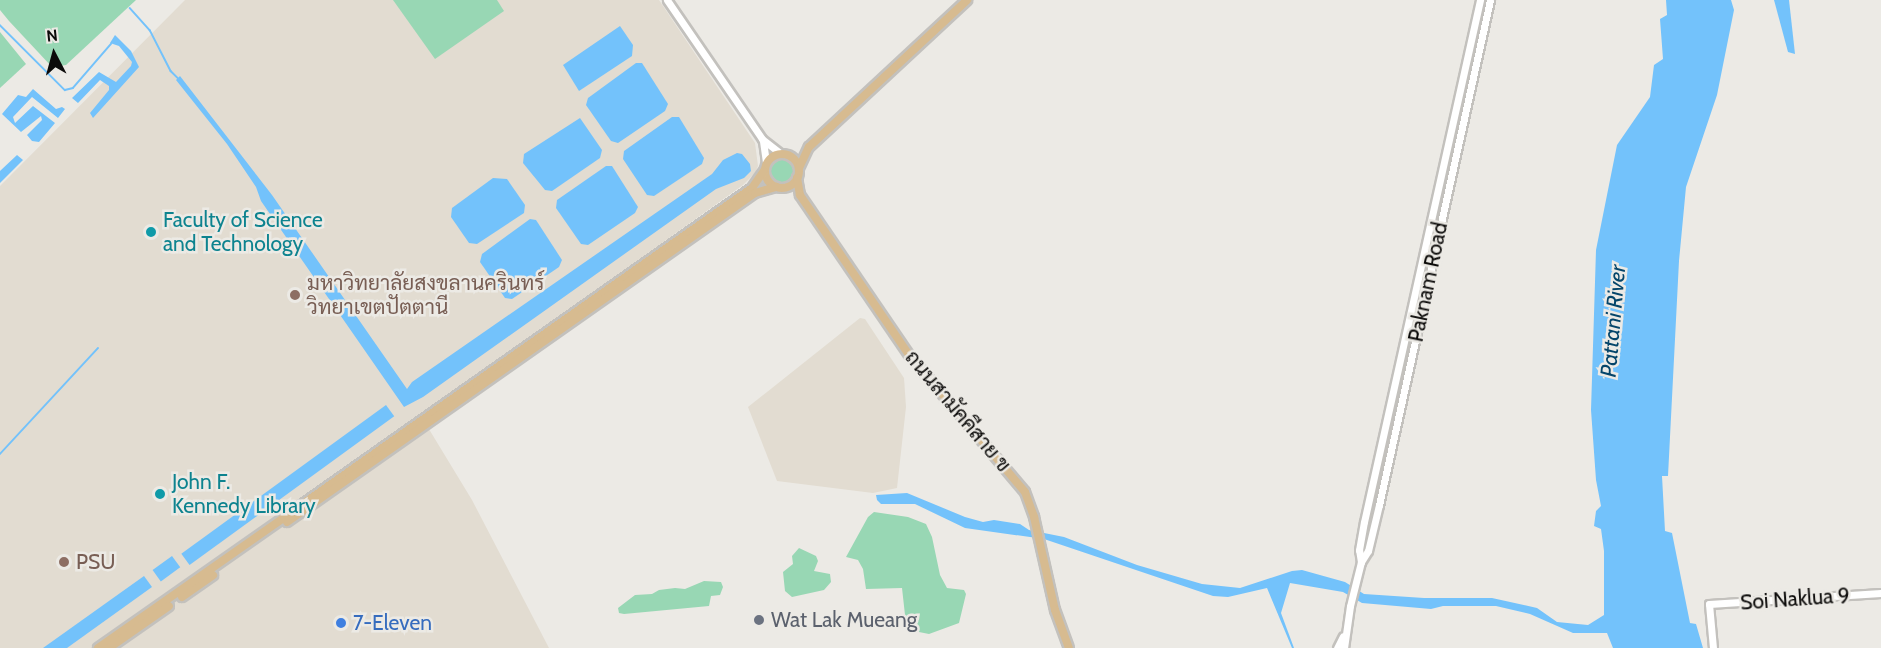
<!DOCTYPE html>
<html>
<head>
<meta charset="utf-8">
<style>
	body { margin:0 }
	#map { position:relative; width:1881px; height:648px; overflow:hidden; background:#eceae5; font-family:Cabin,Sarabun,sans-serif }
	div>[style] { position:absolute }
	.built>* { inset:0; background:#e2dcd1 }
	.green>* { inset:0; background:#98d7b4 }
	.round { border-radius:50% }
	.water>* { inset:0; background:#73c2fb; transform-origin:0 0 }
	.stream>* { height:1.5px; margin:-0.75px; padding:0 0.75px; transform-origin:0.75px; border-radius:0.75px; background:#73c2fb }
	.roads { filter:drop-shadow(2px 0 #c3c1bd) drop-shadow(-2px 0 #c3c1bd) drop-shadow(0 2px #c3c1bd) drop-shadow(0 -2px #c3c1bd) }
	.minor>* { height:7px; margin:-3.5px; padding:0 3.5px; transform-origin:3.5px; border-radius:3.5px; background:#fff }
	.major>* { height:8px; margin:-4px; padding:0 4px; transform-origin:4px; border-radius:4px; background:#d7bb90 }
	.major>.ring { margin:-4px; padding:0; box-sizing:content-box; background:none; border:8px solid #d7bb90; border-radius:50% }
	.dots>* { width:16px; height:16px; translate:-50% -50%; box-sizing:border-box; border:3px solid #eceae5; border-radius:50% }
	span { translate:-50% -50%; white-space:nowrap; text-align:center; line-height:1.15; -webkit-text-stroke:5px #eceae5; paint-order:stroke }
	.culture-label { font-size:21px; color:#0d838f }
	.left { translate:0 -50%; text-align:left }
	.street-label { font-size:21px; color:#0c0b0a }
	.education-label { font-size:21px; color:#785e54 }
	.worship-label { font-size:21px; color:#5b616d }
	.shop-label { font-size:21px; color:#366cbe }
	.water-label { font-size:22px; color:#04456a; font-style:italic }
	.north { position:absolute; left:24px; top:24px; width:60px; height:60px; -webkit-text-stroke:4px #eceae5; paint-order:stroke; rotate:354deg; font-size:16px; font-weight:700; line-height:24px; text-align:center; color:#0c0b0a }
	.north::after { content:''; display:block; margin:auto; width:21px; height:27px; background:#0c0b0a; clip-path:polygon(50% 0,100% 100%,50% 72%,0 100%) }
</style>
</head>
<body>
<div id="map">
	<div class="built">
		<div style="clip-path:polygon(185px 0,659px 0,755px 143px,758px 166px,755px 173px,743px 185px,421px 416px,472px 500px,549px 648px,0 648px,0 186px)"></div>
		<div style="clip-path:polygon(860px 318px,865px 319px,904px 378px,906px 407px,897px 488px,873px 493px,777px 481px,748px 407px)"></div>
	</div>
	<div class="green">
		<div style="clip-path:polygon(0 0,136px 0,66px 65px,52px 67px,9px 21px,0 10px)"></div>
		<div style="clip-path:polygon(393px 0,497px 0,504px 11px,435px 59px)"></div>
		<div style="clip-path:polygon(0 32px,26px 64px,0 88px)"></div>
		<div class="round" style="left:769px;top:158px;width:26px;height:26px"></div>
		<div style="clip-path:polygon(874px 512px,908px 517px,926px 524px,932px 537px,940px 575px,947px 588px,964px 590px,966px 594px,959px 623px,929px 634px,909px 630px,906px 624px,902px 588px,866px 589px,863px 569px,858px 560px,846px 557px,868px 517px)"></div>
		<div style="clip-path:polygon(799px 548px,816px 556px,818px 561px,814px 571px,830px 574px,831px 582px,824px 590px,792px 597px,785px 591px,783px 572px,793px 564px,792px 556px)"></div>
		<div style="clip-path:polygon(704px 581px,721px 582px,723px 587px,720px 595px,711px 596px,709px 606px,624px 614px,619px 613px,618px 608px,635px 595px,652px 594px,659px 590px,675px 588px,685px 589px)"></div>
	</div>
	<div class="water">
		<div style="clip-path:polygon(1666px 0,1731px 0,1734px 10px,1717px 95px,1686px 187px,1679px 261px,1668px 476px,1662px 476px,1665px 531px,1672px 533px,1690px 623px,1696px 624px,1703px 648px,1613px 648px,1607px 633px,1573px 633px,1530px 614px,1496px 606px,1443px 606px,1431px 609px,1362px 603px,1343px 592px,1290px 583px,1281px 613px,1294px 648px,1292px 648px,1267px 588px,1228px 597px,1213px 596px,1044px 539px,965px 528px,915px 504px,881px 504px,877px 500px,876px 495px,907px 493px,965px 517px,983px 522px,994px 520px,1020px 524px,1029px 530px,1064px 537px,1137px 565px,1202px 584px,1240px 588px,1292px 571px,1302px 570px,1345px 582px,1364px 594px,1424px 598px,1492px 598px,1537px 608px,1557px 622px,1588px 625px,1604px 615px,1604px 551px,1601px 529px,1594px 526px,1596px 511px,1601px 506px,1596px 480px,1591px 410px,1596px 250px,1617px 145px,1650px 97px,1654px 65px,1663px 59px,1660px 19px,1667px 15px)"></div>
		<div style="clip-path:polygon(1774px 0,1789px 0,1795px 54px,1788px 52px)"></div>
		<div style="clip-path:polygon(620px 26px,633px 45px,632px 56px,579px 91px,563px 65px)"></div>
		<div style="clip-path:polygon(115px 35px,131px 51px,139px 67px,93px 118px,90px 113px,109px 90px,109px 86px,100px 80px,78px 103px,72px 98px,99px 72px,116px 82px,131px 66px,132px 62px,119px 46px,110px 43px)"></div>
		<div style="clip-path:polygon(636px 63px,642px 63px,668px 104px,665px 111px,618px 143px,611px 141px,586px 105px,588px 98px)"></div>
		<div style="clip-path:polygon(180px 76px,272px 195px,407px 389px,412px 382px,712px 174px,723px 160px,737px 153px,742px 154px,750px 164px,751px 171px,744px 178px,716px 189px,423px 397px,404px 407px,261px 201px,256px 187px,227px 144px,176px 80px)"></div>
		<div style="clip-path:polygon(33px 89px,56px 109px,62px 107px,65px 109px,58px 118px,32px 97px,13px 117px,15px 123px,33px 106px,55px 123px,39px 142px,32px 141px,27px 135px,42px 120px,41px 116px,21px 132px,2px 114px,18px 95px,26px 97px)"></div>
		<div style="clip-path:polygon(672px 117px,679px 117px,704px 158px,702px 164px,654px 196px,647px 195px,623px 159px,624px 151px)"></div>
		<div style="clip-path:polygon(580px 118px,602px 150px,600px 158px,552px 191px,545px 190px,523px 163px,524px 154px)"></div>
		<div style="clip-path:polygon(17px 155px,23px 160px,0 183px,0 171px)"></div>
		<div style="clip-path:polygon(606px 166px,612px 166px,638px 207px,635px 213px,588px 245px,581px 244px,556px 208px,557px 200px)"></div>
		<div style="clip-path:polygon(493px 178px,507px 179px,525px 205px,524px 213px,477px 244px,469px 243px,451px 217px,452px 208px)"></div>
		<div style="clip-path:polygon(530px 219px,536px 220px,562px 260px,559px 267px,512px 299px,505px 298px,480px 262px,482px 254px)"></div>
		<div style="left:386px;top:405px;width:14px;height:253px;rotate:54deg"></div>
		<div style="left:172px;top:556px;width:14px;height:24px;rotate:54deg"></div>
		<div style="clip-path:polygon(144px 576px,152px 587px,67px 648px,43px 648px)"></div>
	</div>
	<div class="stream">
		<div style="left:130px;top:8px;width:30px;rotate:48deg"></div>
		<div style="left:150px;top:30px;width:46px;rotate:62.9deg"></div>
		<div style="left:171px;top:71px;width:10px;rotate:45deg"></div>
		<div style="left:0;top:25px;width:92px;rotate:45deg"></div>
		<div style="left:65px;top:90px;width:8px;rotate:-14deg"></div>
		<div style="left:73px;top:88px;width:58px;rotate:-49.2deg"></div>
		<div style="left:0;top:454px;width:144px;rotate:-47.2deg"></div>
	</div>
	<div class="roads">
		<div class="minor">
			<div style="left:667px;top:0;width:168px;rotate:55.6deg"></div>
			<div style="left:762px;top:139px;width:24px;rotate:38deg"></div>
			<div style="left:763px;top:141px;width:22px;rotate:82deg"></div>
			<div style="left:1361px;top:562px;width:12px;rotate:-99deg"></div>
			<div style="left:1359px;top:550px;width:28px;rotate:-80deg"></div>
			<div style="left:1364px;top:522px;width:535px;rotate:-77.47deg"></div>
			<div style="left:1337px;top:648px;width:13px;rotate:-63deg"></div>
			<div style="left:1344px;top:648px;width:42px;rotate:-81.9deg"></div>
			<div style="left:1350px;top:606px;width:45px;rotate:-76deg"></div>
			<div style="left:1361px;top:562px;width:13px;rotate:-58deg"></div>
			<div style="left:1368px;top:551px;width:47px;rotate:-76.6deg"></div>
			<div style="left:1379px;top:505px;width:517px;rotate:-77.6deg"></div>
			<div style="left:1713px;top:648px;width:44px;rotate:-95.2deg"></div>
			<div style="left:1709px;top:604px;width:172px;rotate:-3.7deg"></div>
		</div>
		<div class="major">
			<div class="ring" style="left:765px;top:154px;width:26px;height:26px"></div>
			<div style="left:799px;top:168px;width:23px;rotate:-65deg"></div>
			<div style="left:809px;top:147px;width:216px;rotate:-42.9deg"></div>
			<div style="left:797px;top:178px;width:17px;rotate:80deg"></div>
			<div style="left:800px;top:195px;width:195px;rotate:55.7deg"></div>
			<div style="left:910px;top:356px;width:178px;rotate:49.8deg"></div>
			<div style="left:1025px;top:492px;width:27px;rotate:70deg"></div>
			<div style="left:1034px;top:517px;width:95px;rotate:77.3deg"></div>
			<div style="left:1055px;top:610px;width:40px;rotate:69.8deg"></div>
			<div style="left:283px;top:518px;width:573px;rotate:-35.13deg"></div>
			<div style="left:752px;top:188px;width:21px;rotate:-55deg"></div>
			<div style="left:287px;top:522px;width:572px;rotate:-35.11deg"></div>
			<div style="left:755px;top:193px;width:22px;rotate:-16deg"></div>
			<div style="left:182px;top:597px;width:38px;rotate:-35deg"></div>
			<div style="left:98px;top:648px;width:223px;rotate:-35deg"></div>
			<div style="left:109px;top:648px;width:73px;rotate:-35deg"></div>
		</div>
	</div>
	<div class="dots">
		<div style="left:151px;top:232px;background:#0f9aa8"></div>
		<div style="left:295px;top:295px;background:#8d6e63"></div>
		<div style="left:160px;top:494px;background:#0f9aa8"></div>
		<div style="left:64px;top:562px;background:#8d6e63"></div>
		<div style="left:759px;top:620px;background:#6b7280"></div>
		<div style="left:341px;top:623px;background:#3f7fe0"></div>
	</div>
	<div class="culture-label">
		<span class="left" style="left:163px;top:232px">Faculty of Science<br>and Technology</span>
		<span class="left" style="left:172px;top:494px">John F.<br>Kennedy Library</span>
	</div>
	<div class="street-label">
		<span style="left:1428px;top:282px;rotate:-78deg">Paknam Road</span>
		<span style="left:958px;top:411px;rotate:50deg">ถนนสามัคคีสาย ข</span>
		<span style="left:1795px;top:599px;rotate:-4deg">Soi Naklua 9</span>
	</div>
	<div class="education-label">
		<span class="left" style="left:307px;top:295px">มหาวิทยาลัยสงขลานครินทร์<br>วิทยาเขตปัตตานี</span>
		<span class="left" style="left:76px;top:562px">PSU</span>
	</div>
	<div class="worship-label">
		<span class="left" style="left:771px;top:620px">Wat Lak Mueang</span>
	</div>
	<div class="shop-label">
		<span class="left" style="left:353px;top:623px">7-Eleven</span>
	</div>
	<div class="water-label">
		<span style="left:1613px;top:321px;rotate:-85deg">Pattani River</span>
	</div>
	<div class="north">N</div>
</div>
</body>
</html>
